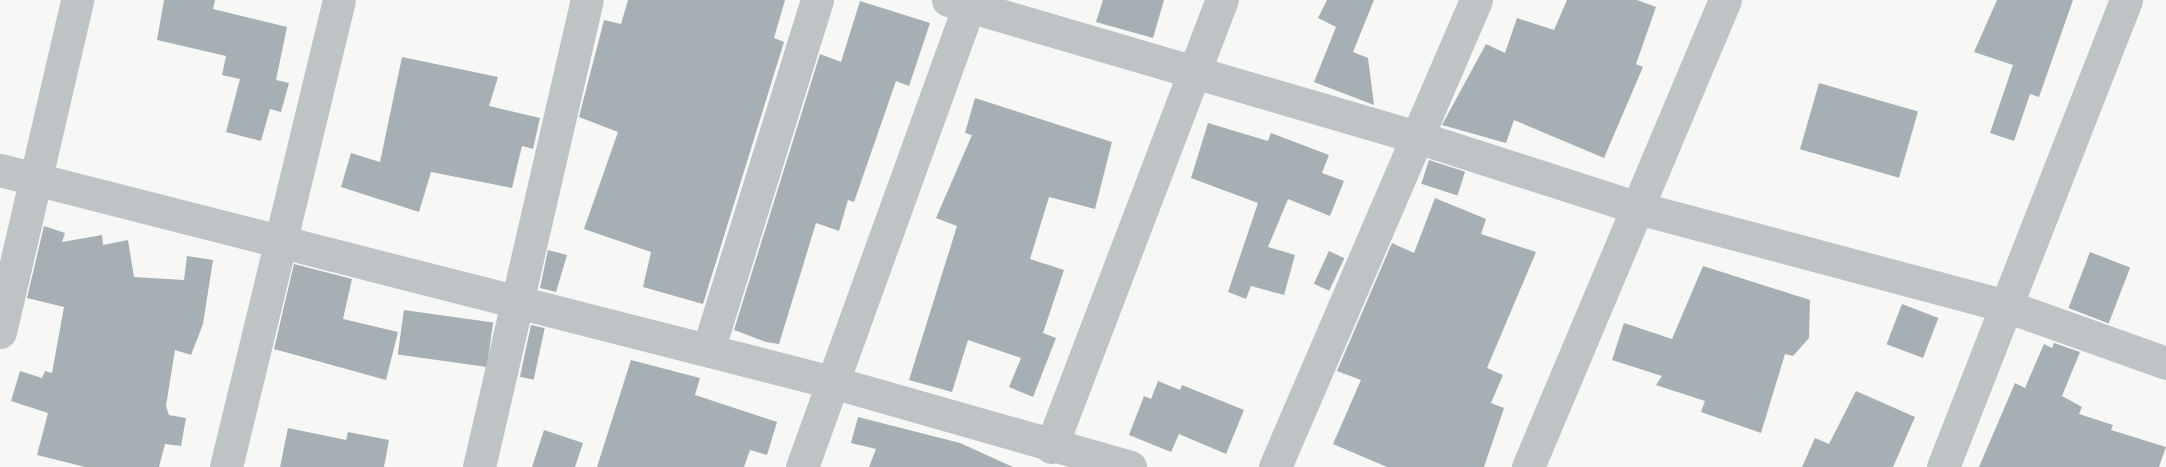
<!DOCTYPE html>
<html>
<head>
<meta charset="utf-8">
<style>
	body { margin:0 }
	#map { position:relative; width:2166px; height:467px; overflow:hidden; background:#f7f7f5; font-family:"Exo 2",sans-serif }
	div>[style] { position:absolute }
	.building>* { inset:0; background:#a6b0b4; transform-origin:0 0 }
	.minor>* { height:33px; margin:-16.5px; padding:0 16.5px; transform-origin:16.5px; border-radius:16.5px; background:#bec4c6 }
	span { translate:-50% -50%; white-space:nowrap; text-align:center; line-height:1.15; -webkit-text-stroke:6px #fff; paint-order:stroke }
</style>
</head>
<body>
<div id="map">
	<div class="building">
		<div style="clip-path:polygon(164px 0,215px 0,213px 9px,287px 27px,276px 80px,289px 83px,281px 112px,270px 109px,261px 141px,226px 132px,240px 79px,222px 75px,226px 56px,157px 40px)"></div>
		<div style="clip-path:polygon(628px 0,785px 0,774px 38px,784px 42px,703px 304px,643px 287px,651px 252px,584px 229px,618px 132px,579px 117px,604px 20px,621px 24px)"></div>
		<div style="clip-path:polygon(1103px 0,1164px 0,1153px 38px,1096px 22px)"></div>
		<div style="clip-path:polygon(1327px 0,1374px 0,1353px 52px,1368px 58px,1374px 105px,1314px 82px,1336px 27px,1318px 18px)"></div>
		<div style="clip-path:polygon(1567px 0,1637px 0,1656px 7px,1636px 64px,1643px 67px,1604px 158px,1514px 120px,1506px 143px,1442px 125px,1486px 44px,1505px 53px,1517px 18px,1554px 30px)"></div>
		<div style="clip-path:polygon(1997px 0,2073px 0,2039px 97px,2030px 94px,2014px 141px,1990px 133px,2013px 65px,1974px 52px)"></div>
		<div style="clip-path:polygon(860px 1px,930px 23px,909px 86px,896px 81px,854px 202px,848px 200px,839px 231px,816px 223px,779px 344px,766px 342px,734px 330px,820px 54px,841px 62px)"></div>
		<div style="clip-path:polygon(402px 57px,498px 77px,489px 106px,540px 118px,533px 149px,522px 146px,512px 188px,431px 172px,419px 212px,341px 187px,351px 153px,380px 162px)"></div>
		<div style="left:1819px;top:83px;width:103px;height:69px;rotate:16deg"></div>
		<div style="clip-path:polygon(975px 98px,1112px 142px,1095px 209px,1049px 197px,1030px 259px,1064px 270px,1043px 333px,1056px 338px,1033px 397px,1009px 387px,1021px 358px,968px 340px,952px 392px,909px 380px,957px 226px,936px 218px,972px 135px,965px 133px)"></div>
		<div style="clip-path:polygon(1208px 123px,1268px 141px,1271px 133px,1329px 155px,1322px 173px,1344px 181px,1330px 216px,1288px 199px,1268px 247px,1295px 255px,1284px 295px,1251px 286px,1246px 299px,1228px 292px,1258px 203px,1191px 178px)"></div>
		<div style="left:1429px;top:160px;width:38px;height:25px;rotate:18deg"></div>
		<div style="clip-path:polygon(1435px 198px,1486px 219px,1481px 234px,1536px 252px,1487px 368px,1503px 375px,1491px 403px,1504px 408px,1484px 467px,1387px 467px,1333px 444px,1361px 380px,1337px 371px,1392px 243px,1414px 253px)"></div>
		<div style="clip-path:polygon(44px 226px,65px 233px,62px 242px,102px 235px,103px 245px,128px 240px,134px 277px,184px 280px,187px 256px,213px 260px,203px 324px,191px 355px,175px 350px,166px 406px,169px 415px,186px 418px,181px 446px,165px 444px,159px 467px,85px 467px,37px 455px,48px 413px,11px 401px,20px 371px,42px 378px,45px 371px,52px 373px,64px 307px,27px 298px)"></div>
		<div style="clip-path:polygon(548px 250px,567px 255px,556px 292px,540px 288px)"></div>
		<div style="left:1329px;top:251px;width:17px;height:36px;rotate:25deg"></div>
		<div style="left:2090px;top:252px;width:43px;height:60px;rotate:21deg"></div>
		<div style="clip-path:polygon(294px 264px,352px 279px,343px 319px,398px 332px,386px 380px,274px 349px)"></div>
		<div style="clip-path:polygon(1703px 266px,1810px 300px,1809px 338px,1793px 356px,1785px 354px,1761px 433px,1701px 412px,1705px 401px,1656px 385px,1662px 376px,1612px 360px,1624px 323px,1672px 339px)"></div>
		<div style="left:1902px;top:304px;width:39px;height:43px;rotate:21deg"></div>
		<div style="left:404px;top:310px;width:90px;height:45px;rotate:8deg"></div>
		<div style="left:531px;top:325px;width:14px;height:53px;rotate:12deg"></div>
		<div style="clip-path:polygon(2054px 343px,2080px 352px,2062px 396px,2082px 407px,2079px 414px,2113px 425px,2111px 430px,2166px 447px,2159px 467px,1979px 467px,2015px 383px,2025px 388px,2044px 344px,2052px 348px)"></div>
		<div style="clip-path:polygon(631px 360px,700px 378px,695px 395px,777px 422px,767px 455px,750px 450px,744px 467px,597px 467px)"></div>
		<div style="clip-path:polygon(1158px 381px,1180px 390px,1182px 385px,1244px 410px,1226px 454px,1179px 434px,1171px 452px,1129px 435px,1144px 396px,1151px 399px)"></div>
		<div style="clip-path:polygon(1856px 391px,1915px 417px,1893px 467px,1802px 467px,1815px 438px,1829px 444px)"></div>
		<div style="clip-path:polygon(858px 417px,960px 443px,1013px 467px,869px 467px,876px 449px,851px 443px)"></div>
		<div style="clip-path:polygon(288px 428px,346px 440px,348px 432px,389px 440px,384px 467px,280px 467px)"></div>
		<div style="clip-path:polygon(544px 430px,583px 443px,575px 467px,532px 467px)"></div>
	</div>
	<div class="minor">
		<div style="left:948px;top:0;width:485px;rotate:16.3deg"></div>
		<div style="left:1414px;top:136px;width:235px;rotate:17.8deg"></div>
		<div style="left:1638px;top:208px;width:381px;rotate:14.9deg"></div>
		<div style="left:2006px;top:306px;width:170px;rotate:19.6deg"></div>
		<div style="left:0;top:170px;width:859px;rotate:14.3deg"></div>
		<div style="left:832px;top:382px;width:310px;rotate:15.9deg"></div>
		<div style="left:0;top:332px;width:341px;rotate:-76.9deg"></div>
		<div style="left:708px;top:350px;width:367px;rotate:-72.7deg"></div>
		<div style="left:1051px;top:447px;width:479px;rotate:-69.1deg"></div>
		<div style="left:226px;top:467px;width:480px;rotate:-76.4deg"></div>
		<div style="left:479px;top:467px;width:479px;rotate:-77deg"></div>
		<div style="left:802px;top:467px;width:497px;rotate:-70.1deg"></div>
		<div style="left:1275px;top:467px;width:508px;rotate:-66.71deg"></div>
		<div style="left:1528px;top:467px;width:507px;rotate:-67.13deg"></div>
		<div style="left:1943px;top:467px;width:502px;rotate:-68.6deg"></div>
	</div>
</div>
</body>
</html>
